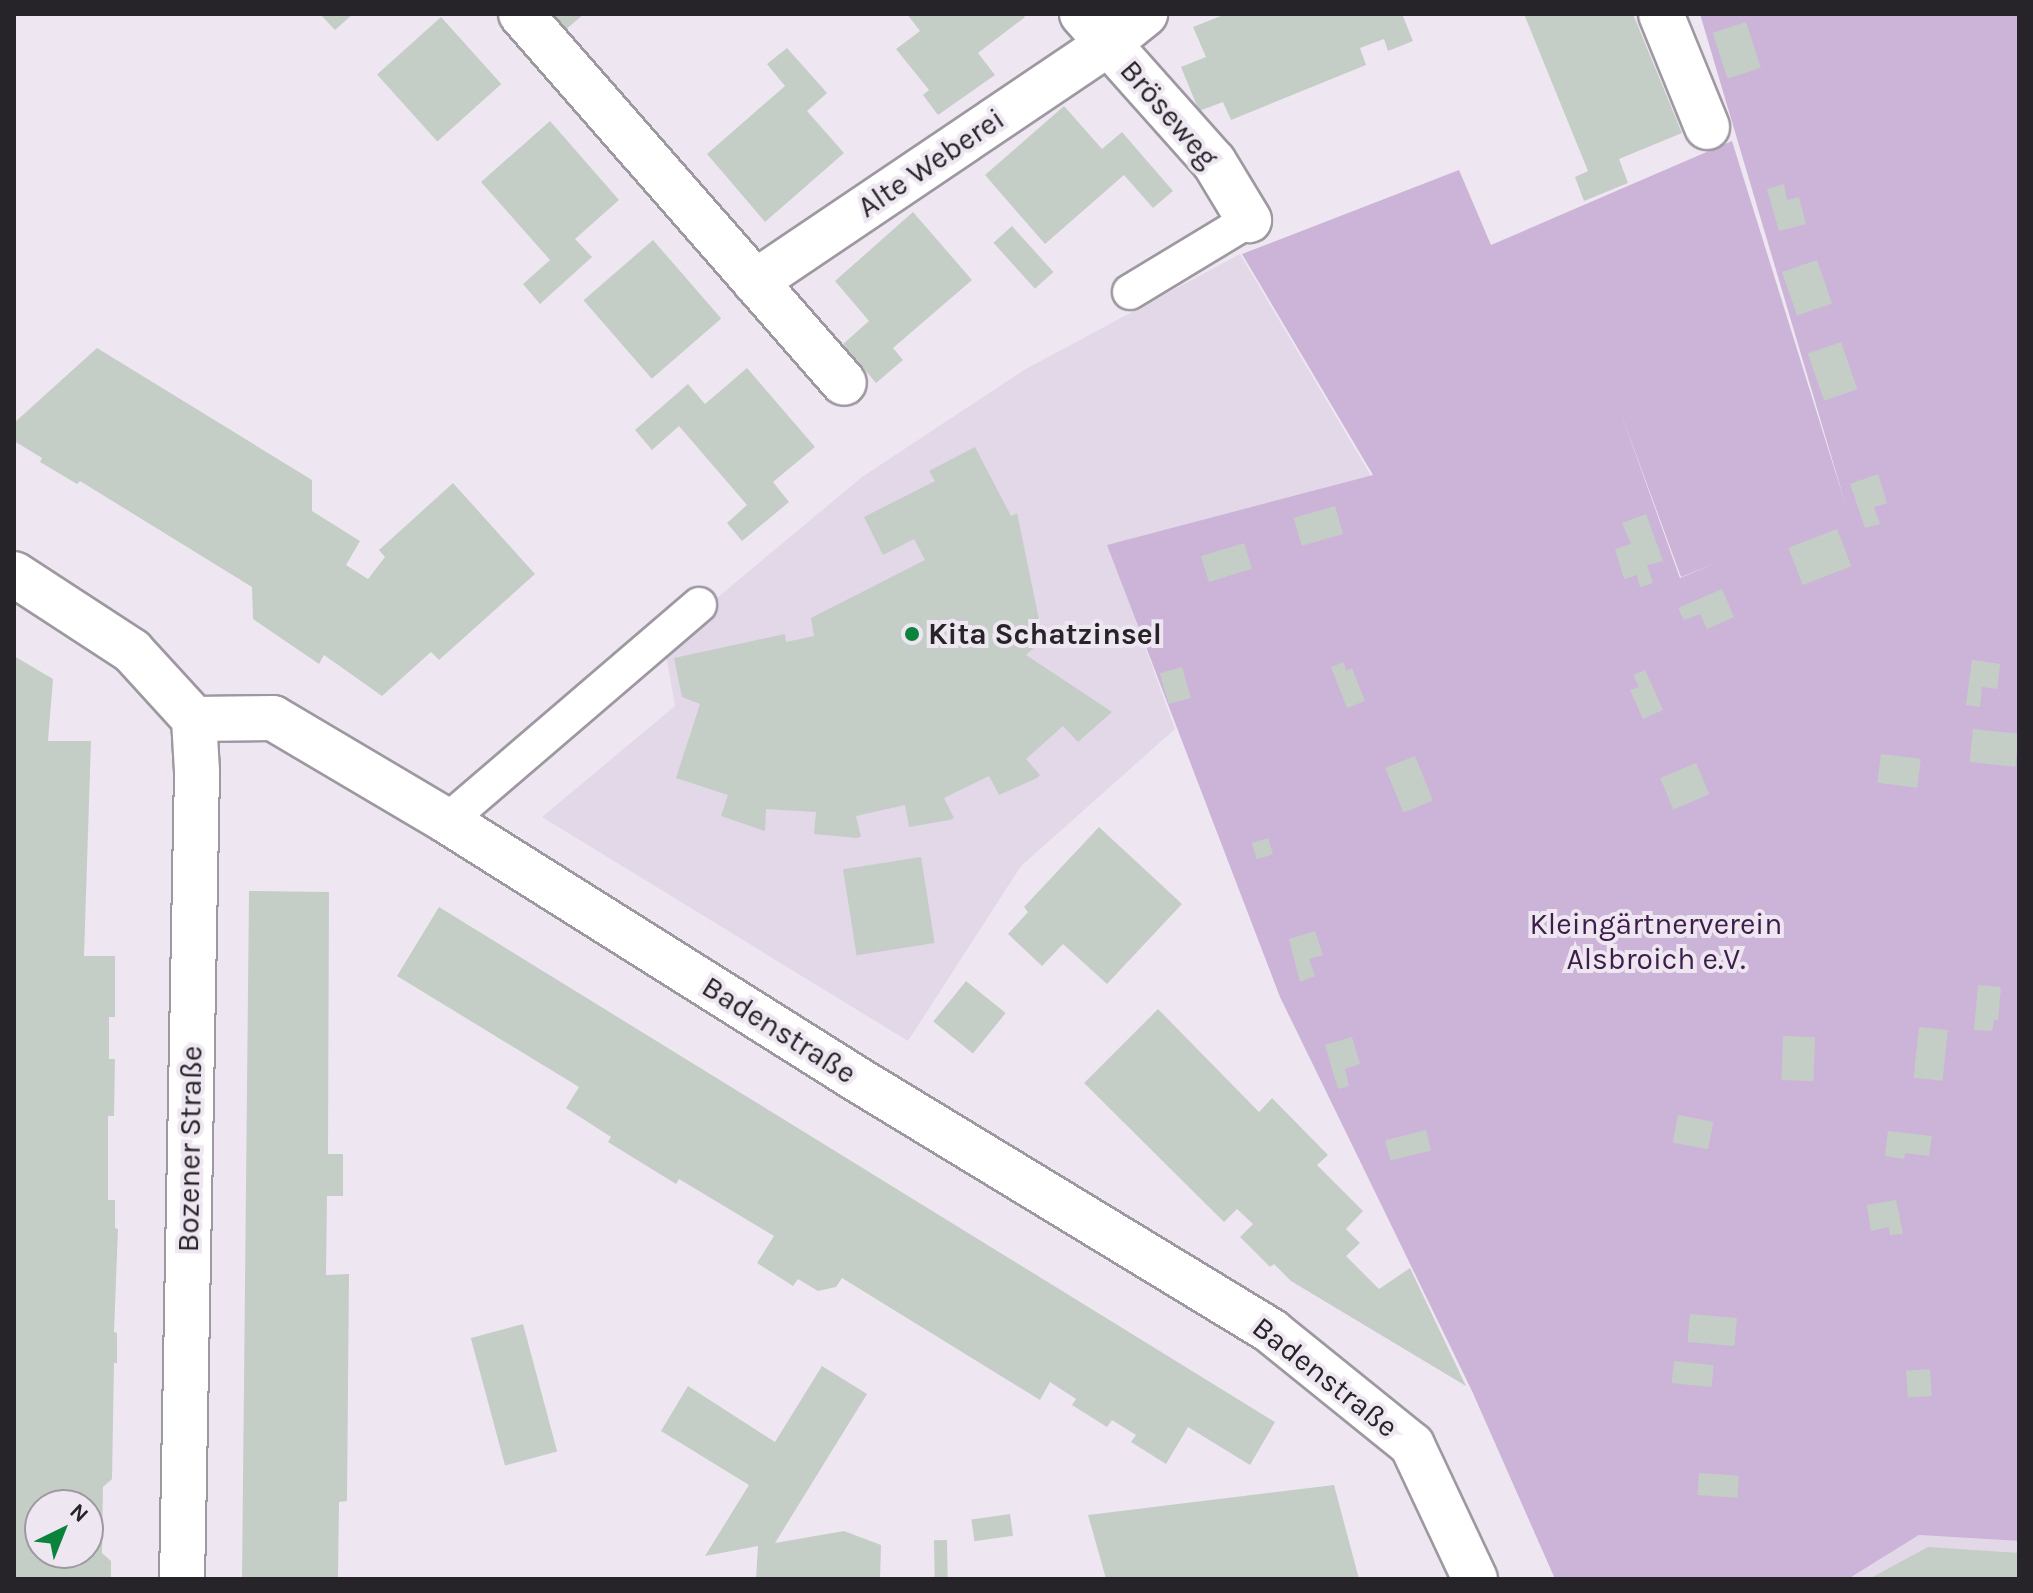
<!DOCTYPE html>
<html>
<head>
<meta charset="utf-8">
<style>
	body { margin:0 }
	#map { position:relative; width:2033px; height:1593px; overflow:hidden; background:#eee7f1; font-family:Karla,sans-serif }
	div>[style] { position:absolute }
	.built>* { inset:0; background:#e2d8e8 }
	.green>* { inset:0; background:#ccb4d8 }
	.building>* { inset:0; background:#c4cec6; transform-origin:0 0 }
	.roads { filter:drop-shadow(2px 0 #9e98a1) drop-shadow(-2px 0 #9e98a1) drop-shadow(0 2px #9e98a1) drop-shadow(0 -2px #9e98a1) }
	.lane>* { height:34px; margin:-17px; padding:0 17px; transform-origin:17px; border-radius:17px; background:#fff }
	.street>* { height:44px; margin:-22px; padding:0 22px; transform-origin:22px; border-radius:22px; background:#fff }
	.secondary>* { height:44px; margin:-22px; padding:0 22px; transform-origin:22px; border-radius:22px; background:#fff }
	.dots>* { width:22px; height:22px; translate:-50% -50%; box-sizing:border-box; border:4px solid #eee7f1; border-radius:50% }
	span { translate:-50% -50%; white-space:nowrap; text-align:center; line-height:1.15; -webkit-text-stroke:8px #eee7f1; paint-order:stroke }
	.street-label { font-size:30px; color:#262428 }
	.poi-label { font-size:30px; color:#262428; font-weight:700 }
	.left { translate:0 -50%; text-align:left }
	.park-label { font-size:30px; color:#3d1e4b }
	.frame { position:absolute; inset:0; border:16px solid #262428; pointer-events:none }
	.north { position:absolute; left:24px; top:1489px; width:80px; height:80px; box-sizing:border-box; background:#eee7f1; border:2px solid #9e99a1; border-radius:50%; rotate:43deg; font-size:22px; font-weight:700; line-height:32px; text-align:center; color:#262428 }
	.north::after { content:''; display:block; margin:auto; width:28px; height:36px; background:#0c833c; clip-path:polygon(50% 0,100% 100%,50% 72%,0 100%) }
</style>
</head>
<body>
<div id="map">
	<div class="built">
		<div style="clip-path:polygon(1240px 254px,1371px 476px,1108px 545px,1175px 729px,1021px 866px,908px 1041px,542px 817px,675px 706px,666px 655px,700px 612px,862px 477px,1024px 370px)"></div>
		<div style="clip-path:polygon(1919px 1535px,2019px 1541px,2019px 1579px,1848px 1579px)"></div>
	</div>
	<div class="green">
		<div style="clip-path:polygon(evenodd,1700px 14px,2019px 14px,2019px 1541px,1919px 1535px,1848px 1579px,1555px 1579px,1472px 1391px,1280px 997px,1107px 545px,1373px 475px,1242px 254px,1459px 170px,1491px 245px,1732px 141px,1846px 506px,1700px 14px,1619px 408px,1681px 577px,1718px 562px,1680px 578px,1619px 408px)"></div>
	</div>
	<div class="building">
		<div style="clip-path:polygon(320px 14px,353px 14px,335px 30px)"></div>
		<div style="clip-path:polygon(550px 14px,584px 14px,564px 31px)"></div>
		<div style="clip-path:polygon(907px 14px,1022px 14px,1025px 17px,978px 53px,995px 75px,938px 115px,923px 95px,929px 90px,896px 49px,920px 31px)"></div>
		<div style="clip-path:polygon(1226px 14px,1402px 14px,1413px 41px,1388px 51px,1384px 39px,1360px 48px,1366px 65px,1231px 120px,1223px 102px,1199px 111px,1181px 67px,1206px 57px,1193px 27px)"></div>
		<div style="clip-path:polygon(1524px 14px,1633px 14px,1682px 133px,1619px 159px,1628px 183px,1584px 201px,1575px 177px,1588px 171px)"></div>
		<div style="left:441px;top:17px;width:90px;height:86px;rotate:48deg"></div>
		<div style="left:1746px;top:22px;width:48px;height:35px;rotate:72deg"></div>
		<div style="clip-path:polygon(787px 48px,827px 93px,807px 111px,844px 153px,765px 222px,707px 154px,785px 86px,767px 64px)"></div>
		<div style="clip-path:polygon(1064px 106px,1102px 149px,1122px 132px,1173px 191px,1153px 208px,1124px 175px,1045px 244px,985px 175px)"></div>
		<div style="clip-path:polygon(550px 121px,619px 200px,575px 239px,592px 257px,540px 304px,523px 284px,550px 260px,481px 182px)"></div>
		<div style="clip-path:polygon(1784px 184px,1787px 200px,1799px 197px,1806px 224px,1779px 231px,1767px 189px)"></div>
		<div style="clip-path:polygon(913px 212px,972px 280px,893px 348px,903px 360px,876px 383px,843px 344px,869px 321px,835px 281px)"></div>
		<div style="left:1012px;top:226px;width:62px;height:25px;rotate:48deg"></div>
		<div style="left:653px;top:240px;width:104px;height:92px;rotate:49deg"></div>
		<div style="left:1817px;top:260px;width:46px;height:37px;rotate:71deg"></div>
		<div style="left:1841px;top:342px;width:50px;height:35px;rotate:71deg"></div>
		<div style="clip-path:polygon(97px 348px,312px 480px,312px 511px,360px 541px,346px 565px,368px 579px,385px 557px,379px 550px,453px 483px,535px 574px,439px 660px,431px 652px,382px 696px,324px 655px,319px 664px,253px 619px,252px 587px,80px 481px,77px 484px,40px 462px,42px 458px,14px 441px,14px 423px)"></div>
		<div style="clip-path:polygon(747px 368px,815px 447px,773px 482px,789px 502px,742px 541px,727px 523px,747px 505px,679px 426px,652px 450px,635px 430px,688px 384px,705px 404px)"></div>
		<div style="clip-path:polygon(975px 447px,1011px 516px,1017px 513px,1043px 639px,1026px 655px,1112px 712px,1078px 742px,1063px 726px,1026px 759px,1040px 775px,1037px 778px,999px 795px,989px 776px,944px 798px,954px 818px,950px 820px,909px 827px,905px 805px,856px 816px,861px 837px,856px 838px,814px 834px,816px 812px,766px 809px,765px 831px,721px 816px,728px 795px,676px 778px,700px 704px,682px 697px,674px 658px,785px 634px,786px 642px,814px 636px,811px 618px,925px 560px,914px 539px,883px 555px,864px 517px,935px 481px,929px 471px)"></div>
		<div style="clip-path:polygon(1878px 474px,1887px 503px,1874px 507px,1880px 524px,1865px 528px,1850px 484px)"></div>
		<div style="left:1335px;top:506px;width:29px;height:43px;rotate:74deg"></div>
		<div style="clip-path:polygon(1646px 514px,1663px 561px,1647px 565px,1653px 583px,1640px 587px,1637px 575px,1624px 579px,1615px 549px,1631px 544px,1622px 523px)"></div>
		<div style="left:1837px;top:529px;width:40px;height:52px;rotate:69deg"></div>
		<div style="left:1244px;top:543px;width:27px;height:45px;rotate:73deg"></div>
		<div style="clip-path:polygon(1722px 589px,1734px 617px,1707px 629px,1700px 614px,1684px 620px,1678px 608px)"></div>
		<div style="clip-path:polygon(evenodd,14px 656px,53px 679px,48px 741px,91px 741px,84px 956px,115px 956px,115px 1017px,109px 1017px,109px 1059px,115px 1059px,114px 1116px,108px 1116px,108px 1200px,115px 1200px,115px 1228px,118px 1229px,114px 1332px,117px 1333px,117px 1363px,114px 1363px,112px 1479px,103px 1487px,102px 1553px,111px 1561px,111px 1579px,14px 1579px,14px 656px,40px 1505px,88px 1505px,88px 1553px,40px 1553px,40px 1505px)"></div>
		<div style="clip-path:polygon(1972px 660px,2000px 664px,1997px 689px,1982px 687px,1980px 707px,1966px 705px)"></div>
		<div style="clip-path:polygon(1344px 662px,1346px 671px,1352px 668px,1365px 701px,1347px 708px,1331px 667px)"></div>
		<div style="left:1182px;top:667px;width:32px;height:23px;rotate:74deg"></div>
		<div style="clip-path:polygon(1645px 670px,1663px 710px,1643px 719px,1630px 690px,1639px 687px,1633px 675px)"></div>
		<div style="left:1973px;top:729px;width:46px;height:33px;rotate:6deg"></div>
		<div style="left:1881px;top:754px;width:40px;height:29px;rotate:7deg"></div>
		<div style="left:1415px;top:756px;width:48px;height:32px;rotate:68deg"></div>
		<div style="left:1696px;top:763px;width:34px;height:39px;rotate:67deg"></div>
		<div style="clip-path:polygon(1099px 827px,1182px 904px,1107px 984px,1063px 944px,1042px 966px,1008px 934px,1028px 912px,1024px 907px)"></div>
		<div style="left:1268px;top:838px;width:17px;height:17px;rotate:73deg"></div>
		<div style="left:921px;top:857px;width:87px;height:79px;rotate:81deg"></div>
		<div style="clip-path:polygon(249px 891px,329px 892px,328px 1154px,343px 1154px,343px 1196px,327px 1196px,326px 1275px,349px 1274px,347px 1501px,339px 1502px,338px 1579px,242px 1579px)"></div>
		<div style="clip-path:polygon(439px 907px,1275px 1422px,1250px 1465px,1188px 1427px,1166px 1464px,1131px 1442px,1136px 1435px,1112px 1420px,1107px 1427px,1072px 1405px,1076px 1399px,1050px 1382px,1040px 1400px,842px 1278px,836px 1287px,818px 1291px,798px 1279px,793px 1286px,757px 1263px,774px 1236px,679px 1179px,676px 1184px,608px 1142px,611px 1137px,566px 1108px,579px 1087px,397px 976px)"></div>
		<div style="clip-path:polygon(1315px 931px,1323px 955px,1309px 959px,1315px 976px,1300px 982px,1289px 939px)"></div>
		<div style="left:966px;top:981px;width:51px;height:52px;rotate:39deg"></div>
		<div style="clip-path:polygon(1978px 985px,2001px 987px,1998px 1020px,1994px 1020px,1992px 1031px,1974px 1030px)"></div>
		<div style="clip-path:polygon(1158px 1009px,1259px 1112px,1272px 1098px,1328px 1155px,1317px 1165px,1363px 1211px,1346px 1229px,1360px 1243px,1346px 1256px,1379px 1289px,1410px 1268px,1466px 1386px,1291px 1281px,1274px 1264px,1270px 1267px,1240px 1237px,1253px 1224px,1237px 1209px,1224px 1222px,1084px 1083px)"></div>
		<div style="left:1919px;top:1027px;width:29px;height:51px;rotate:6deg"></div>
		<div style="left:1783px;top:1036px;width:32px;height:44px;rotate:2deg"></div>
		<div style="clip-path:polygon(1352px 1037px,1360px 1064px,1345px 1069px,1349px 1086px,1338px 1089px,1325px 1045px)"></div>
		<div style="left:1678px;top:1115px;width:36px;height:28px;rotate:11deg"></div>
		<div style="left:1426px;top:1130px;width:21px;height:42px;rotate:76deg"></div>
		<div style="clip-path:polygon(1888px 1131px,1932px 1136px,1929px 1156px,1905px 1153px,1904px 1159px,1885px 1156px)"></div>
		<div style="clip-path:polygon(1896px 1200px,1903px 1234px,1890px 1235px,1889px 1227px,1871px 1231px,1867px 1205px)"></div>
		<div style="left:1690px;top:1314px;width:47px;height:28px;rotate:5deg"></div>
		<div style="left:523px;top:1324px;width:132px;height:54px;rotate:75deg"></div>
		<div style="left:1674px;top:1361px;width:40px;height:22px;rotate:6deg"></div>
		<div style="clip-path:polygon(822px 1366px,867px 1394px,775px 1543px,844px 1531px,881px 1545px,880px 1579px,756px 1579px,758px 1546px,705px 1556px,749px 1485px,661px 1431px,688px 1386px,775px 1442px)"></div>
		<div style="left:1930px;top:1369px;width:27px;height:24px;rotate:86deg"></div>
		<div style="left:1699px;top:1473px;width:40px;height:22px;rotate:4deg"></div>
		<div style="clip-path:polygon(1334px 1485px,1359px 1579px,1106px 1579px,1088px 1515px)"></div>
		<div style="left:1010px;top:1514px;width:22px;height:39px;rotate:82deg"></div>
		<div style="left:947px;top:1540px;width:39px;height:13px;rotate:89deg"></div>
		<div style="clip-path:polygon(1928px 1547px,2019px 1553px,2019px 1579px,1869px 1579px)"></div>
	</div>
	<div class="roads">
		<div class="lane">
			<div style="left:1130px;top:292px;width:139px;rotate:-31.2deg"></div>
			<div style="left:447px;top:821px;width:332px;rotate:-40.6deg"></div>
		</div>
		<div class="street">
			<div style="left:521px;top:14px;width:490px;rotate:48.8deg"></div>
			<div style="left:1082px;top:14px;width:198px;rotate:48.3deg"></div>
			<div style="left:1214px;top:162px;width:68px;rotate:58.9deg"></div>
			<div style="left:1661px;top:14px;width:122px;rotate:67.8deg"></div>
			<div style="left:755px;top:282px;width:426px;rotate:-34deg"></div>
			<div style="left:1108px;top:44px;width:48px;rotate:-39deg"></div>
			<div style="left:194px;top:719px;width:79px;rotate:-0.7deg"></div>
			<div style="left:273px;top:718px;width:202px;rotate:30.6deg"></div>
			<div style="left:447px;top:821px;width:482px;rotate:32.2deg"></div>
			<div style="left:855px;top:1078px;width:488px;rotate:31.3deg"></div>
			<div style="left:1272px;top:1332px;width:180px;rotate:38.9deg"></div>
			<div style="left:1412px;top:1445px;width:148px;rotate:64.8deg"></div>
		</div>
		<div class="secondary">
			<div style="left:14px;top:574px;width:141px;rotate:33.1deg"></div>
			<div style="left:132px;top:651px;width:92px;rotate:47.6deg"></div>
			<div style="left:194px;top:719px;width:52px;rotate:86.7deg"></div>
			<div style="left:197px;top:771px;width:808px;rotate:91.06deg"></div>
		</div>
	</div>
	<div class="dots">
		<div style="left:912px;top:634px;background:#0c833c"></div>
	</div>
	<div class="street-label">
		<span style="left:1169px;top:114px;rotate:49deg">Bröseweg</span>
		<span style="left:931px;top:163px;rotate:-34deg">Alte Weberei</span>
		<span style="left:779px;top:1030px;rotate:32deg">Badenstraße</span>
		<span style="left:190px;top:1149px;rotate:-89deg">Bozener Straße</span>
		<span style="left:1325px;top:1377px;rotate:38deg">Badenstraße</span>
	</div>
	<div class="poi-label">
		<span class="left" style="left:928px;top:634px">Kita Schatzinsel</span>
	</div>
	<div class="park-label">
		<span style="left:1656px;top:941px">Kleingärtnerverein<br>Alsbroich e.V.</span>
	</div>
	<div class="frame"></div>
	<div class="north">N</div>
</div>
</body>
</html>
